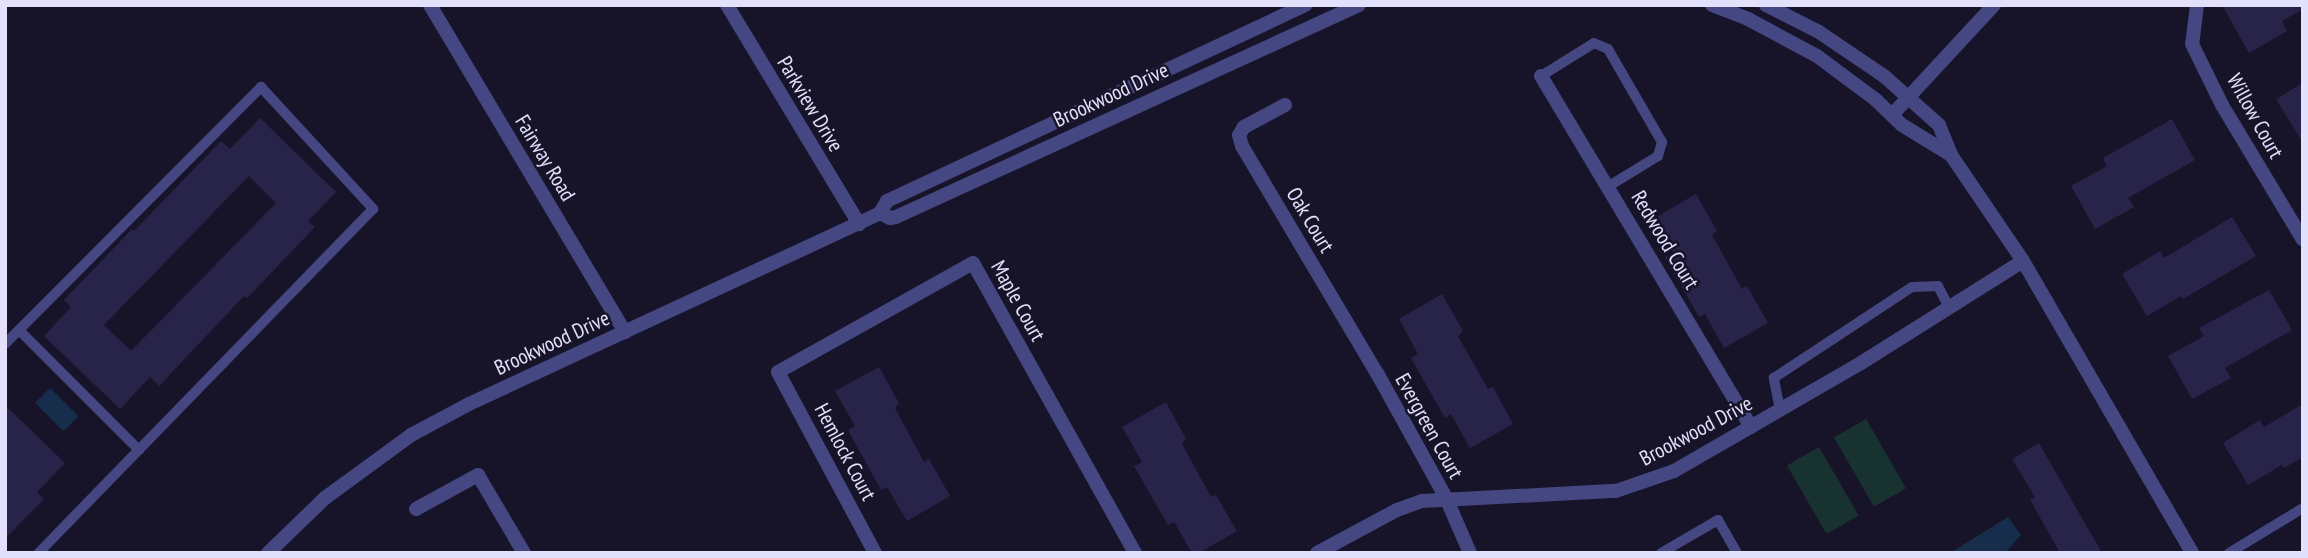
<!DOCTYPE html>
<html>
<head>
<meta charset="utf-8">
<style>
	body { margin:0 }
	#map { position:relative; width:2308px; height:558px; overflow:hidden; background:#171429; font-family:"PT Sans Narrow",sans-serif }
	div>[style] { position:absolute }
	.green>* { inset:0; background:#183230; transform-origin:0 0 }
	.water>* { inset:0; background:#162e4b; transform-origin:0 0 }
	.building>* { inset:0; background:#282348 }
	.service>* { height:10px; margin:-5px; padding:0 5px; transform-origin:5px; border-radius:5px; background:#454782 }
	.minor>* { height:14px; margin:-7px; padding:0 7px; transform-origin:7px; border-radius:7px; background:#454782 }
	span { translate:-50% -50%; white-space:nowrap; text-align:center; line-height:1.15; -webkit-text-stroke:5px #171429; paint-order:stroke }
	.street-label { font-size:21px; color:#e2e0fb }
	.frame { position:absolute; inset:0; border:7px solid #e2e0fb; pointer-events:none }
</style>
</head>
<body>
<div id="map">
	<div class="green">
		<div style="left:1866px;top:419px;width:80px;height:37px;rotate:60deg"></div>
		<div style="left:1819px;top:447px;width:79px;height:37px;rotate:60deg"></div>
	</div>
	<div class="water">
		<div style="left:50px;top:388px;width:40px;height:21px;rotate:45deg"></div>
		<div style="clip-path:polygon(2008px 517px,2021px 535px,2005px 553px,1950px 553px)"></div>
	</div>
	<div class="building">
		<div style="clip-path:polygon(2222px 5px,2303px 5px,2303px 9px,2282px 21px,2287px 31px,2249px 53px)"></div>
		<div style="clip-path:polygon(2303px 83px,2303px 143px,2276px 99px)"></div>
		<div style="clip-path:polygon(evenodd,260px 118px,336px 192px,308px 221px,315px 227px,247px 298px,244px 296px,159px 386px,150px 377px,120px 409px,44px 336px,71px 307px,64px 300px,132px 229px,134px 231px,221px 141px,230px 149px,260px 118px,249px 176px,276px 203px,131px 351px,104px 325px,249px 176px)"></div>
		<div style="clip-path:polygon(2172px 119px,2195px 160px,2128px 198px,2134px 207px,2095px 229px,2071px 186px,2107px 166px,2103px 158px)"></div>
		<div style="clip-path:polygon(1696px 194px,1717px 231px,1712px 235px,1742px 289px,1747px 286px,1768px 323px,1724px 348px,1705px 314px,1699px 317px,1665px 257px,1673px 253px,1653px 219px)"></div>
		<div style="clip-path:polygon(2232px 217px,2256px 256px,2183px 299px,2181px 296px,2147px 316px,2122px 274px,2160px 251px,2164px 258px)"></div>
		<div style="clip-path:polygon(2269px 290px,2292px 330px,2225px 368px,2231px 378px,2192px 399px,2168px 356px,2204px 336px,2199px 328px)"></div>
		<div style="clip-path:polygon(1442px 294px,1463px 331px,1458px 336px,1488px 389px,1493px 387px,1513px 424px,1470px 448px,1451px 414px,1445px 418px,1411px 358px,1418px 354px,1399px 319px)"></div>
		<div style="clip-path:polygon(879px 367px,899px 403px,895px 408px,924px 462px,929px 459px,950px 496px,907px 521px,887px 487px,881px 490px,848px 430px,855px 426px,835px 391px)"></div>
		<div style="clip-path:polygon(1166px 402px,1186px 439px,1182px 444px,1211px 497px,1216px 495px,1237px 531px,1199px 553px,1192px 553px,1174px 522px,1168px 525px,1134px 466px,1142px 462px,1122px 427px)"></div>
		<div style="clip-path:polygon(2303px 404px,2303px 457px,2284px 468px,2282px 465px,2248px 485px,2223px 443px,2260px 420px,2264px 427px)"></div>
		<div style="clip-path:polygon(5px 405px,65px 463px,37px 492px,44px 499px,5px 539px)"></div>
		<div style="clip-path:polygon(2039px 443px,2102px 553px,2060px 553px,2030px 500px,2035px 497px,2012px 459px)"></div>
	</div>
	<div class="service">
		<div style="left:1541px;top:76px;width:62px;rotate:-31.9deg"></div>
		<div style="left:1594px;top:43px;width:15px;rotate:23deg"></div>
		<div style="left:1608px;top:49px;width:108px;rotate:59.9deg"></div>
		<div style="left:1662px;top:142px;width:15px;rotate:106deg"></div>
		<div style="left:1658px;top:156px;width:57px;rotate:148.5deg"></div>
		<div style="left:19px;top:330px;width:170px;rotate:45deg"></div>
		<div style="left:5px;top:344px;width:363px;rotate:-45.1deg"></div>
		<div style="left:261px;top:87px;width:166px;rotate:47.4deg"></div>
		<div style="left:373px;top:209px;width:480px;rotate:134.2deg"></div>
		<div style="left:1780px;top:410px;width:33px;rotate:-101deg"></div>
		<div style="left:1774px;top:378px;width:165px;rotate:-33.4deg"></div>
		<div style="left:1912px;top:287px;width:26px;rotate:-2deg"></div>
		<div style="left:1938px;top:286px;width:25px;rotate:63deg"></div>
		<div style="left:1661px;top:553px;width:66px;rotate:-30.1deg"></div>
		<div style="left:1718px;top:520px;width:38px;rotate:60deg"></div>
		<div style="left:2229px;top:553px;width:87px;rotate:-31.3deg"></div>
	</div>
	<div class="minor">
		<div style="left:430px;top:5px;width:381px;rotate:59.2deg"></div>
		<div style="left:727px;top:5px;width:256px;rotate:58.9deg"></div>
		<div style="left:1712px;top:5px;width:39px;rotate:21deg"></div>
		<div style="left:1748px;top:19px;width:78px;rotate:28.2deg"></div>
		<div style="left:1817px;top:56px;width:74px;rotate:36.7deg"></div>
		<div style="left:1876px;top:100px;width:36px;rotate:44deg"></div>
		<div style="left:1902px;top:125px;width:57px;rotate:31.5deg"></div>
		<div style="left:1766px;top:5px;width:59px;rotate:27deg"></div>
		<div style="left:1819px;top:32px;width:78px;rotate:34.1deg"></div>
		<div style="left:1884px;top:76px;width:74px;rotate:41.7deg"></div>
		<div style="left:1939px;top:125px;width:32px;rotate:68deg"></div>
		<div style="left:1951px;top:155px;width:128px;rotate:55.8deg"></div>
		<div style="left:2023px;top:261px;width:337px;rotate:59.9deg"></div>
		<div style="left:2197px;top:5px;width:39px;rotate:97deg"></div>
		<div style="left:2192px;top:44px;width:68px;rotate:63.8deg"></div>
		<div style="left:2222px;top:105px;width:157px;rotate:59deg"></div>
		<div style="left:1541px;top:76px;width:409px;rotate:59.1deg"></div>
		<div style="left:1285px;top:105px;width:47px;rotate:151.8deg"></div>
		<div style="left:1244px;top:127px;width:9px;rotate:122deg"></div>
		<div style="left:1239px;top:135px;width:11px;rotate:75deg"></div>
		<div style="left:1242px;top:146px;width:264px;rotate:59.3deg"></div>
		<div style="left:1377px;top:373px;width:143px;rotate:61.1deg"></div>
		<div style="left:1446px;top:498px;width:60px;rotate:66.4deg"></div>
		<div style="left:1892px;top:115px;width:150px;rotate:-47.2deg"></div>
		<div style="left:880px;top:213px;width:11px;rotate:27deg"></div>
		<div style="left:890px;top:218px;width:6px;rotate:-9deg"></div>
		<div style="left:896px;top:217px;width:509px;rotate:-24.6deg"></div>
		<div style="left:416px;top:509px;width:71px;rotate:-28.7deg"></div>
		<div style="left:478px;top:475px;width:91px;rotate:59.5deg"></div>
		<div style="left:268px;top:553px;width:79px;rotate:-44deg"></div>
		<div style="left:325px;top:498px;width:107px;rotate:-36.2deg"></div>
		<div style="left:411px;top:435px;width:66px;rotate:-28.1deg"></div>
		<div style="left:469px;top:404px;width:453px;rotate:-24.9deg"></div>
		<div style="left:880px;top:213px;width:14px;rotate:-60deg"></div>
		<div style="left:887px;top:201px;width:462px;rotate:-25.1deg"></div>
		<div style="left:875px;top:553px;width:205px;rotate:-118.2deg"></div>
		<div style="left:778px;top:372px;width:223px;rotate:-29.2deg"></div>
		<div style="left:973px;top:263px;width:332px;rotate:60.8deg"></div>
		<div style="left:1317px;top:553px;width:91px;rotate:-28.3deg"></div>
		<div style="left:1397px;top:510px;width:27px;rotate:-20deg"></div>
		<div style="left:1422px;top:501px;width:194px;rotate:-3deg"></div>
		<div style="left:1616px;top:491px;width:61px;rotate:-19deg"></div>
		<div style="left:1674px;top:471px;width:216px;rotate:-30deg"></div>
		<div style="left:1861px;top:363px;width:191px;rotate:-32.2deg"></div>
	</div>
	<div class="street-label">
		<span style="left:1111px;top:95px;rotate:-25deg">Brookwood Drive</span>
		<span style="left:810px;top:104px;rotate:59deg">Parkview Drive</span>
		<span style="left:2255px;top:116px;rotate:61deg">Willow Court</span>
		<span style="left:545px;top:158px;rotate:59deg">Fairway Road</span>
		<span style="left:1310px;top:220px;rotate:59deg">Oak Court</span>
		<span style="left:1665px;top:240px;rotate:59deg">Redwood Court</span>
		<span style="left:1018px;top:301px;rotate:61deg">Maple Court</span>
		<span style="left:552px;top:343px;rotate:-25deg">Brookwood Drive</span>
		<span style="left:1429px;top:426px;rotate:61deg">Evergreen Court</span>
		<span style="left:1696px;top:431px;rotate:-28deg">Brookwood Drive</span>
		<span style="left:845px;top:452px;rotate:62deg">Hemlock Court</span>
	</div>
	<div class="frame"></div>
</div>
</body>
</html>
